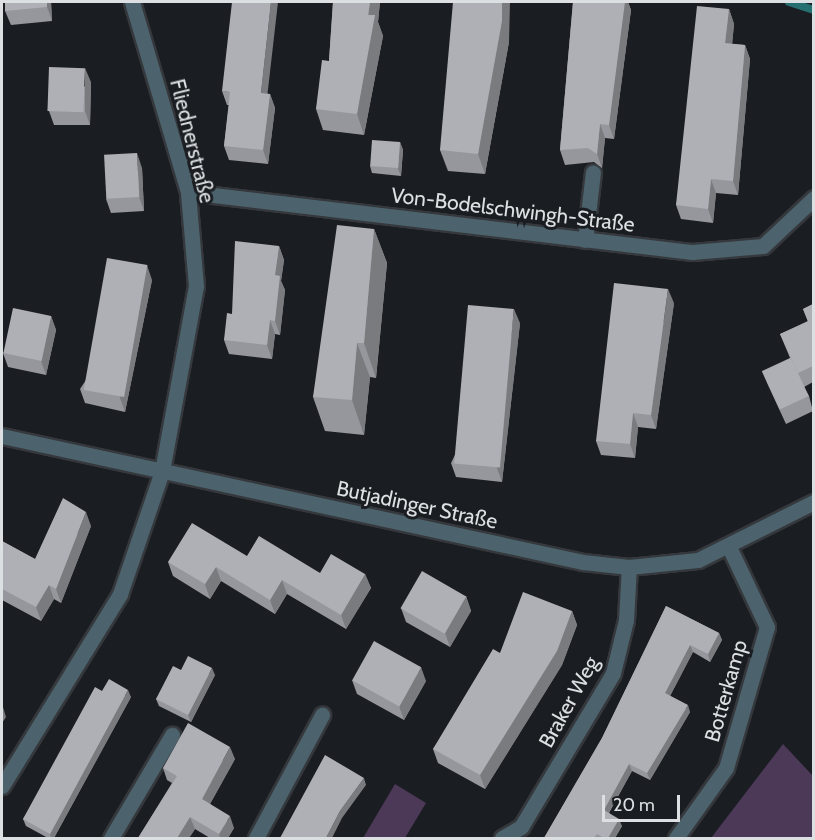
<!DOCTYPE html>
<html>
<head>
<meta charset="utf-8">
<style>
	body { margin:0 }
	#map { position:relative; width:815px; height:840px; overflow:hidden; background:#1a1d21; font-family:Cabin,sans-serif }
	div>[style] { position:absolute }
	.green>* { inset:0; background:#4c3857 }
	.stream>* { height:8px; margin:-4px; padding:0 4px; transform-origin:4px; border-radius:4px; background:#256f70 }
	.roads { filter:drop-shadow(2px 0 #35383c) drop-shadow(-2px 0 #35383c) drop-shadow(0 2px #35383c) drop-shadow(0 -2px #35383c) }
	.minor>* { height:15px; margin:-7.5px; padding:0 7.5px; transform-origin:7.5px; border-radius:7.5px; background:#4c636d }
	.wall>* { inset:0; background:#96979d }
	.shaded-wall>* { inset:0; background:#7a7b7f }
	.building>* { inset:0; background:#afb0b6; transform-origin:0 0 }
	span { translate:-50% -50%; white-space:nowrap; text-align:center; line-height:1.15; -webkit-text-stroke:6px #1a1d21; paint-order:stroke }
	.street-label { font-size:21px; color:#dde0e2 }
	.frame { position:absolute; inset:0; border:3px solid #dde0e2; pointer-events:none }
	.scale { position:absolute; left:602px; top:795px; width:78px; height:27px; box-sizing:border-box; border:3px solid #dde0e2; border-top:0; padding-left:8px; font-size:18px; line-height:21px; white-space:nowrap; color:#dde0e2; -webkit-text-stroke:4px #1a1d21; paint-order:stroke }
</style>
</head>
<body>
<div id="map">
	<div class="green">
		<div style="clip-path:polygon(783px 744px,813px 776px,813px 838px,711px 838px)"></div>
		<div style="clip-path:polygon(395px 784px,426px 803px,405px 838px,363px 838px)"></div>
	</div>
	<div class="stream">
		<div style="left:789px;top:2px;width:26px;rotate:18deg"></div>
	</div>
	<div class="roads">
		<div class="minor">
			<div style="left:188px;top:192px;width:508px;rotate:6.79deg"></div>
			<div style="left:692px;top:252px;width:71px;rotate:-4.8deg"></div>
			<div style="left:763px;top:246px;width:70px;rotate:-43.3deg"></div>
			<div style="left:585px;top:240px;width:68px;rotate:-83.3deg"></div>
			<div style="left:2px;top:436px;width:595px;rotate:12.24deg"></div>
			<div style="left:583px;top:562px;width:46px;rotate:6.2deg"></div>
			<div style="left:629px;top:567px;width:69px;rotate:-5.8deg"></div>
			<div style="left:698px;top:560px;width:130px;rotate:-26.6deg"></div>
			<div style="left:2px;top:786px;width:225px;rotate:-58.4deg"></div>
			<div style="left:120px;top:594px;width:130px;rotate:-71.1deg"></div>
			<div style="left:162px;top:471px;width:188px;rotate:-79.6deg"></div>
			<div style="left:196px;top:286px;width:94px;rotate:-94.9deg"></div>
			<div style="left:188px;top:192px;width:198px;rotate:-106.4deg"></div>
			<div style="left:111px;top:838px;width:120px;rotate:-59.4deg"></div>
			<div style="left:256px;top:838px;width:140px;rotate:-61.8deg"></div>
			<div style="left:502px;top:838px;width:22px;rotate:-30deg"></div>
			<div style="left:521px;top:827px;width:179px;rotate:-59.1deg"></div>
			<div style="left:613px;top:673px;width:55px;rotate:-76.2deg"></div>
			<div style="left:626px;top:620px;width:53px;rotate:-86.8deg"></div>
			<div style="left:676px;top:838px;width:86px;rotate:-54.5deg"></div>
			<div style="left:726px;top:768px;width:147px;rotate:-73.8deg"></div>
			<div style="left:767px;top:627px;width:86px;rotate:-115.4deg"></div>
		</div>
	</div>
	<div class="wall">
		<div style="clip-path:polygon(5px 2px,51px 2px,52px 21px,11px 25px,5px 11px)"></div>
		<div style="clip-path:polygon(333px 2px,380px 2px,378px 22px,383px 36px,364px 135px,323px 130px,316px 109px,329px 61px)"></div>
		<div style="clip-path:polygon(573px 2px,628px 2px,631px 10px,614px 139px,605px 138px,602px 168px,594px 162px,565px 165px,560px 150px)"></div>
		<div style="clip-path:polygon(729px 9px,734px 24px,732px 44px,745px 45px,750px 59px,738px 195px,716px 193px,713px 223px,681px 219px,676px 205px)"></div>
		<div style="clip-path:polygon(509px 42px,485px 174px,448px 171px,440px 150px)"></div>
		<div style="clip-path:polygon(91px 82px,90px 125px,54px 125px,49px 111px)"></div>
		<div style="clip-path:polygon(222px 91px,270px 94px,275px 108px,268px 164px,229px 160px,224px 146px,229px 105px,227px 105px)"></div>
		<div style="clip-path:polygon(400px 142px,403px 150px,401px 176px,372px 173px,370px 166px)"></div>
		<div style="clip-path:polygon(142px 168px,144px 211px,111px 213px,106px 199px)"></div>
		<div style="clip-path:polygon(374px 229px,387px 263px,376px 378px,370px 377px,364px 435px,325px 431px,313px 397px)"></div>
		<div style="clip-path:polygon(279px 246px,284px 260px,281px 281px,285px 290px,280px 335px,275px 334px,272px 359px,229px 354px,224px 340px,232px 314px)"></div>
		<div style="clip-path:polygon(152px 280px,125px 412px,85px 403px,80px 389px)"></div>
		<div style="clip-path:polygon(674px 303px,656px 429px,638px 427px,635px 458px,601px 455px,596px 441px)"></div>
		<div style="clip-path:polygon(813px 304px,813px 382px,804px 387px,809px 396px,813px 411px,786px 424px,768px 385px,762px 371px,790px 358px,780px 334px,808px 322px,803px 309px)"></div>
		<div style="clip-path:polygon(51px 316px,56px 330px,46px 375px,8px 367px,3px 353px)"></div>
		<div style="clip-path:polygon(520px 323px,502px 482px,456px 477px,451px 463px)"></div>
		<div style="clip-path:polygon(91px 526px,61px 603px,54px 599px,41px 621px,2px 600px,2px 541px,35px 559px)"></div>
		<div style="clip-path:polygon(247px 556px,320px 573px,365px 574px,371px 588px,346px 629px,287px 594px,275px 614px,221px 581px,210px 599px,173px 576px,168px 562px)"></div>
		<div style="clip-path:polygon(466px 596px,471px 611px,450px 647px,406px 622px,401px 608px)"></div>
		<div style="clip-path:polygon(666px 606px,719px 633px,722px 640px,710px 662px,693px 652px,670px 696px,690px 712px,650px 780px,632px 771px,609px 813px,622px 826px,615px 838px,544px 838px,602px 738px)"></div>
		<div style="clip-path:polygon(572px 611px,577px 625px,562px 665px,485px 789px,438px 763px,433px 749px,500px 653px)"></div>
		<div style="clip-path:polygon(181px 670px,215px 675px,191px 722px,159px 706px,156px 699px)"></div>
		<div style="clip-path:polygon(352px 680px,426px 681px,404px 720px,357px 694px)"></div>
		<div style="clip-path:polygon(102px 691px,131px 697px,54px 838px,48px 838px,26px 826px,23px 819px)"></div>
		<div style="clip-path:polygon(235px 759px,210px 804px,234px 828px,228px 838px,210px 838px,195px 829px,189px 838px,138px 838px,172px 783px,167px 780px,163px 768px)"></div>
	</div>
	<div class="shaded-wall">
		<div style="clip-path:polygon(47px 2px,51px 2px,52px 21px,47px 7px)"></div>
		<div style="clip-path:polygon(271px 2px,278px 2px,266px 107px,261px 93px)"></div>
		<div style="clip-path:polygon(370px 2px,380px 2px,378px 22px,383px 36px,364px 135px,357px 114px)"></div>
		<div style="clip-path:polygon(502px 2px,510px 2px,509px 42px,485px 174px,478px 154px)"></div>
		<div style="clip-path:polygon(622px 2px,628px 2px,631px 10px,614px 139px,609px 125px)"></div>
		<div style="clip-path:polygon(729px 9px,734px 24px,731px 57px,725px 43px)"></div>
		<div style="clip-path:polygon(745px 45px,750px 59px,738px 195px,733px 181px)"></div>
		<div style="clip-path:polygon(85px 68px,91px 82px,90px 125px,85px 111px)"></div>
		<div style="clip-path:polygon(270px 94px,275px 108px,268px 164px,263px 150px)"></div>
		<div style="clip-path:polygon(600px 124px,605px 138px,602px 168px,597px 154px)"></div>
		<div style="clip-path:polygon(400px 142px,403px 150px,401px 176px,398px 169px)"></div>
		<div style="clip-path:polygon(137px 153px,142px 168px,144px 211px,139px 197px)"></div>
		<div style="clip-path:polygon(711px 179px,716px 193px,713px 223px,708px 209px)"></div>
		<div style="clip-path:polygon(374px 229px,387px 263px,376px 378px,364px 343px)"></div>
		<div style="clip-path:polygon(279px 246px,284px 260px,281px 281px,285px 290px,280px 335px,275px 321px,275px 275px)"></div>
		<div style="clip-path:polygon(147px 265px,152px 280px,125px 412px,120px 398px)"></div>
		<div style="clip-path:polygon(668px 289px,674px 303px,656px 429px,651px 415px)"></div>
		<div style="clip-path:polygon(514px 309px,520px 323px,502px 482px,497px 468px)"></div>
		<div style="clip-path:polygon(51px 316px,56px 330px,46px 375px,41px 361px)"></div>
		<div style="clip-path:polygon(270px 320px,275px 334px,272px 359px,267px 345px)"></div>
		<div style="clip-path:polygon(357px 343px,370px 377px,364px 435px,352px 400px)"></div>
		<div style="clip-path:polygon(633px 413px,638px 427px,635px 458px,630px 444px)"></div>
		<div style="clip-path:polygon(86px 512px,91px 526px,61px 603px,56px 589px)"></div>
		<div style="clip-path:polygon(216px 567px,221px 581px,210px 599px,205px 584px)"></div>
		<div style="clip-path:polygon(365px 574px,371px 588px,346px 629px,341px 615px)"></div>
		<div style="clip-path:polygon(282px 580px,287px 594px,275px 614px,270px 600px)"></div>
		<div style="clip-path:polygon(49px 585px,54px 599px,41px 621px,36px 607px)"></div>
		<div style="clip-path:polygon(466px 596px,471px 611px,450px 647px,445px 633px)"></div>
		<div style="clip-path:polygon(572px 611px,577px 625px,562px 665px,485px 789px,480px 775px)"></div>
		<div style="clip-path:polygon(719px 633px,722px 640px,710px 662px,708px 654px)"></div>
		<div style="clip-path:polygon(690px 645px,693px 652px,668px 700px,665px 693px)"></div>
		<div style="clip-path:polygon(421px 667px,426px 681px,404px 720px,399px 706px)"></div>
		<div style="clip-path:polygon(212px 668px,215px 675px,191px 722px,188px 715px)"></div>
		<div style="clip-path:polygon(128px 690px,131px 697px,54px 838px,51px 838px,50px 834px)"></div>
		<div style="clip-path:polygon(2px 704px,6px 717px,2px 723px)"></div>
		<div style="clip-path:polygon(688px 705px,690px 712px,650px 780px,647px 773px)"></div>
		<div style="clip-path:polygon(230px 747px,235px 759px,206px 811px,202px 799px)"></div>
		<div style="clip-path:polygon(629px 764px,632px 771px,606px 817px,604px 810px)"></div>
		<div style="clip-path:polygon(364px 778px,366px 785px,342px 818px,332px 838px,326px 838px,340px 811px)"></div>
		<div style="clip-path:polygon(230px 816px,234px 828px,228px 838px,220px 838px,219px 834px)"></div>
		<div style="clip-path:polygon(190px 817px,195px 829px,189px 838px,177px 838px)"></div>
		<div style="clip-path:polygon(619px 819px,622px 826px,615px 838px,608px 838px)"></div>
	</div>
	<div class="building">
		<div style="clip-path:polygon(5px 2px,47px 2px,47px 7px,5px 11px)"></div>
		<div style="clip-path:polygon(232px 2px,271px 2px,261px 93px,270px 94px,263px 150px,224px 146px,230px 92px,222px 91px)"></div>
		<div style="clip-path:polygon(333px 2px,370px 2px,368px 15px,375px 15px,357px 114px,316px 109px,322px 60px,329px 61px)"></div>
		<div style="clip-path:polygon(453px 2px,502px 2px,502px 21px,478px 154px,440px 150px)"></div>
		<div style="clip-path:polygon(573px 2px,625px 2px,609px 125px,600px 124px,597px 154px,588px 148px,560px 150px)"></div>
		<div style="clip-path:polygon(697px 6px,729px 9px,725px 43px,745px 45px,733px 181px,711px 179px,708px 209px,676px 205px)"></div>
		<div style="left:49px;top:67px;width:36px;height:44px;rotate:2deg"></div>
		<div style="left:372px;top:140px;width:28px;height:26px;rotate:4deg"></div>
		<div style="left:137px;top:153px;width:44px;height:33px;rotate:87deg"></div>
		<div style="clip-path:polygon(337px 225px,374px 229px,364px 343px,357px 343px,352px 400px,313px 397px)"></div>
		<div style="clip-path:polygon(235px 241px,279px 246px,275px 275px,280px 276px,275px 321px,270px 320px,267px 345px,224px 340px,227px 313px,232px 314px)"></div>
		<div style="left:107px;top:258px;width:41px;height:134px;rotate:10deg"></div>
		<div style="clip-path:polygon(614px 283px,668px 289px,651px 415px,633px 413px,630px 444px,596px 441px)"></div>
		<div style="clip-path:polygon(813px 304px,813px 366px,798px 373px,780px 334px,808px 321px,803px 309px)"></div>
		<div style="left:468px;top:305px;width:46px;height:159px;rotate:5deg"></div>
		<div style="left:13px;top:308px;width:39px;height:46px;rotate:12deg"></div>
		<div style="left:791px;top:358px;width:42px;height:32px;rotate:65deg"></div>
		<div style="clip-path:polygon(63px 498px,86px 512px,56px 589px,49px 585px,36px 607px,2px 589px,2px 541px,35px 559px)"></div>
		<div style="clip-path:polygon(192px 523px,247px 556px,259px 536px,320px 573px,331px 554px,365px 574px,341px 615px,282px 580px,270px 600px,216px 567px,205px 584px,168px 562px)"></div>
		<div style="left:422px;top:571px;width:51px;height:43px;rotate:30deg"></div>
		<div style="clip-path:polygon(523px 592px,572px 611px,557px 651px,480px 775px,433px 749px,493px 649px,500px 653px)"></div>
		<div style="clip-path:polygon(666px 606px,719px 633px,708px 654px,690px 645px,665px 693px,688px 705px,647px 773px,629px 764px,604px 810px,619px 819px,608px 838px,604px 838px,597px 834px,594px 838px,544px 838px,602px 738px)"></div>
		<div style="left:374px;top:641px;width:54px;height:45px;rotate:29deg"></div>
		<div style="clip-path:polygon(188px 656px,212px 668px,188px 715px,156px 699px,173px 666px,181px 670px)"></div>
		<div style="clip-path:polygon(109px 679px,128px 690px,50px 834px,23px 819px,95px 687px,102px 691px)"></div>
		<div style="clip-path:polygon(188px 723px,230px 747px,202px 799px,230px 816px,219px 834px,190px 817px,177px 838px,138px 838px,177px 776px,163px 768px)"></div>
		<div style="clip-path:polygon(325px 755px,364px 778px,340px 811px,326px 838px,280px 838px)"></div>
	</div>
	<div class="street-label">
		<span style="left:192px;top:141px;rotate:76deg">Fliednerstraße</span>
		<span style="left:513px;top:210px;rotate:7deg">Von-Bodelschwingh-Straße</span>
		<span style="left:417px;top:505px;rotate:12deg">Butjadinger Straße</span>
		<span style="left:726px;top:691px;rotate:-74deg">Botterkamp</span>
		<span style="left:569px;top:702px;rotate:-61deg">Braker Weg</span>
	</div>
	<div class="frame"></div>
	<div class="scale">20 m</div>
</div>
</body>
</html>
